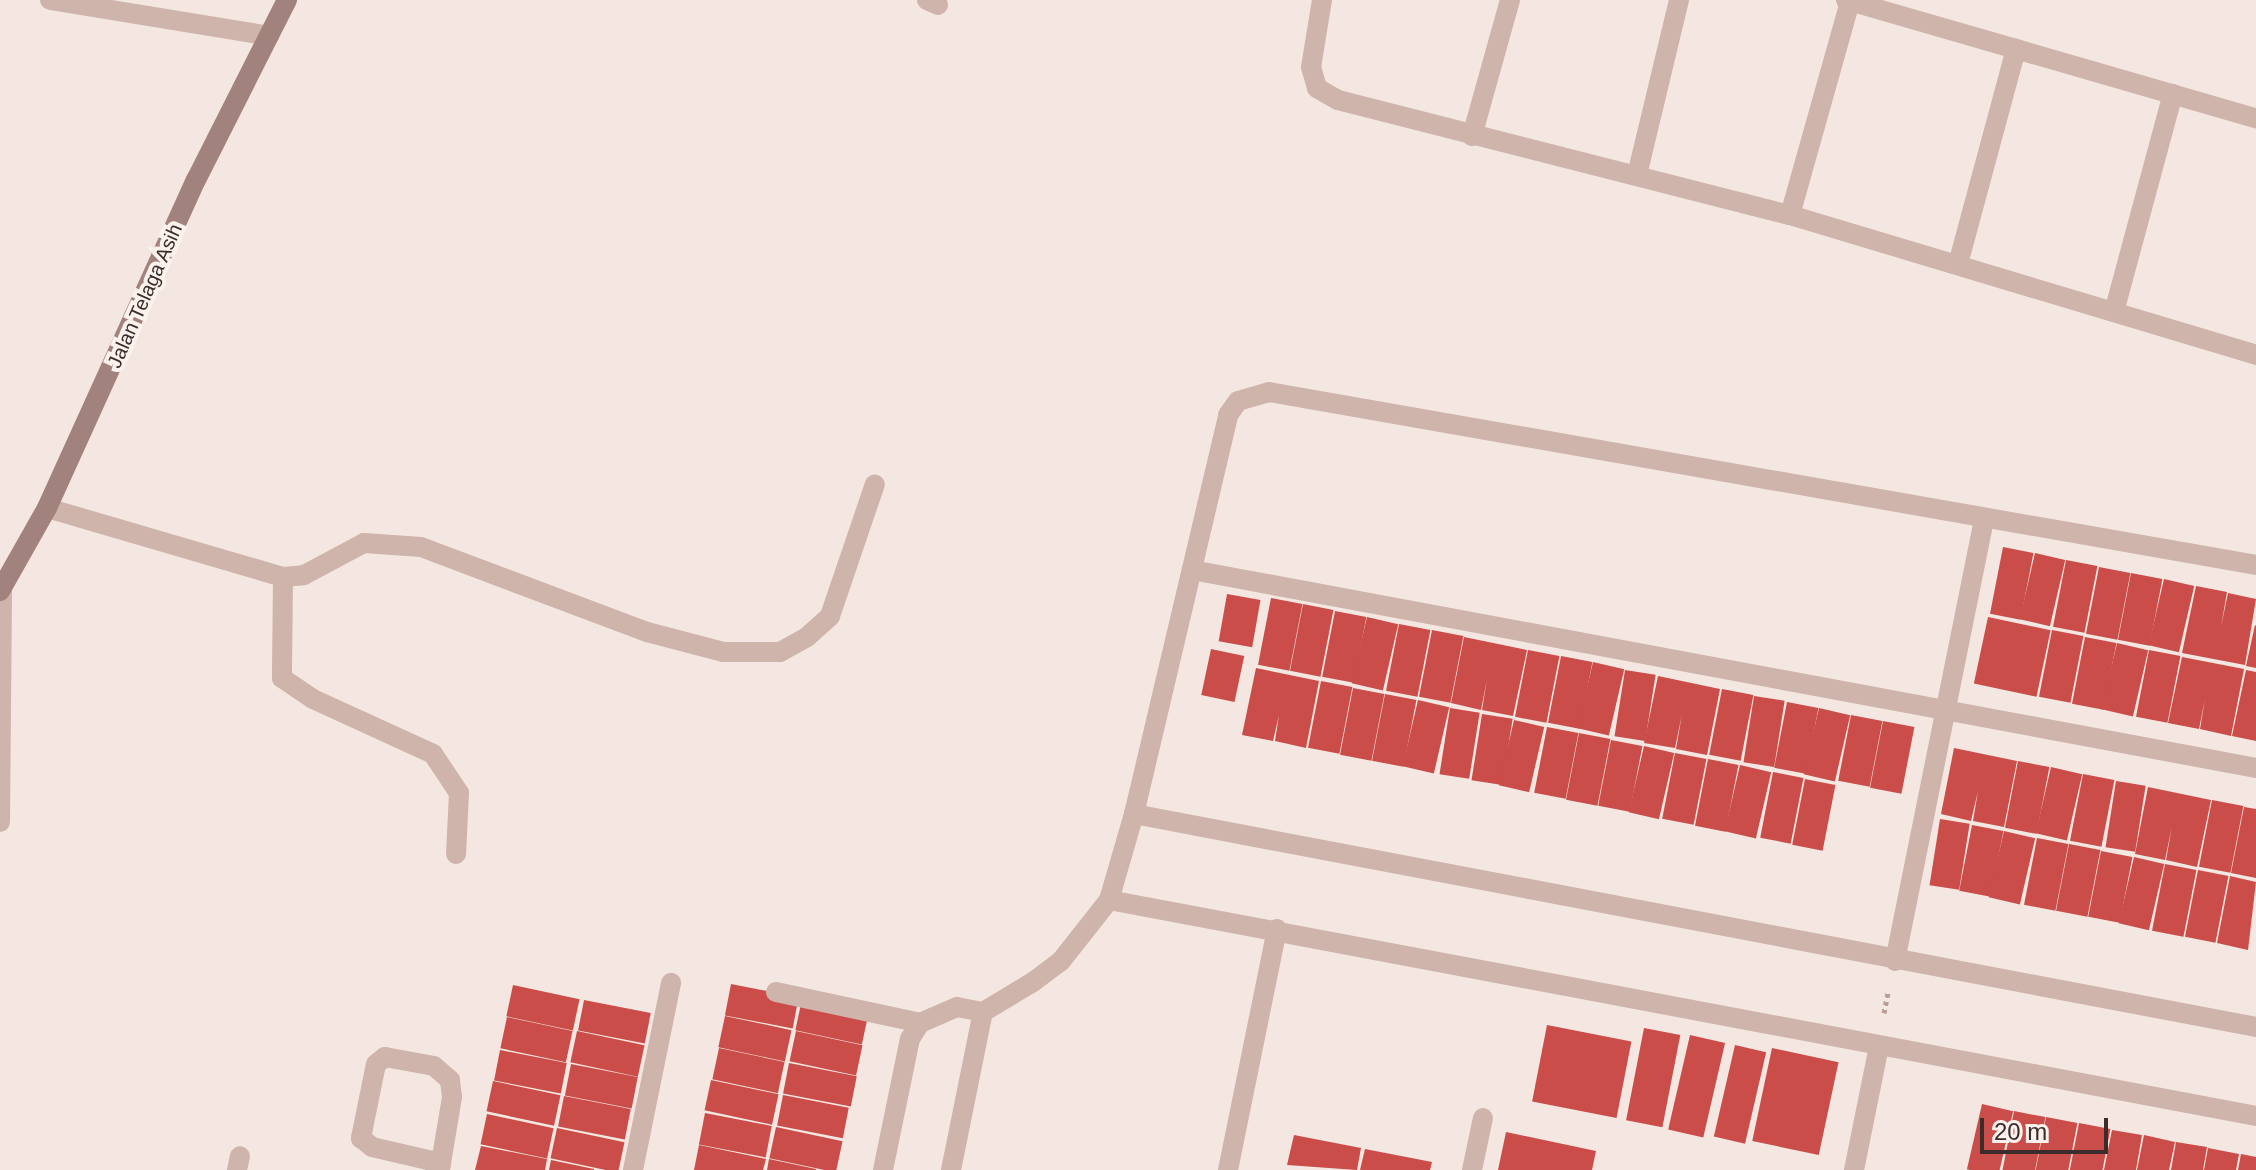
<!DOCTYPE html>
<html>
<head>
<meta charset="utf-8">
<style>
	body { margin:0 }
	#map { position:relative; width:2256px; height:1170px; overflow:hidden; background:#f4e7e1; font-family:Helvetica,sans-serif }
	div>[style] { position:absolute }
	.building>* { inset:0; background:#ca4d49; transform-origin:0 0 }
	.path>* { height:5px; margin-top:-2.5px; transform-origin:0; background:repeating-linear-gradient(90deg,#ba9d95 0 4px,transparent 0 8px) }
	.street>* { height:20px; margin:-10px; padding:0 10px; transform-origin:10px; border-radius:10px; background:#ceb4ab }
	.secondary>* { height:20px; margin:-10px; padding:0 10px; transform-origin:10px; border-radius:10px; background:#a2827c }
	span { translate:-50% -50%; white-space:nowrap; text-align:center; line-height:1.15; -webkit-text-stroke:8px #fbf2ee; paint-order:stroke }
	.street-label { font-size:20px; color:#3b2c2b }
	.scale { position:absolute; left:1980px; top:1118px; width:128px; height:36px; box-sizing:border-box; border:4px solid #3b2c2b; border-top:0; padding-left:10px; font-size:24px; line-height:28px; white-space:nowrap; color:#3b2c2b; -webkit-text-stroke:6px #fbf2ee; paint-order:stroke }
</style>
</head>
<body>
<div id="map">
	<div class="building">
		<div style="left:2003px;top:547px;width:31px;height:68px;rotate:11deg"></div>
		<div style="left:2035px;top:553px;width:31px;height:68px;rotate:13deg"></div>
		<div style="left:2066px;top:560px;width:32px;height:68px;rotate:11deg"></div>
		<div style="left:2099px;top:567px;width:32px;height:68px;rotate:11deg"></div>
		<div style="left:2131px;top:573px;width:32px;height:68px;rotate:11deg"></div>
		<div style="left:2164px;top:579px;width:31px;height:68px;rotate:13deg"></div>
		<div style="clip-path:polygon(2196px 586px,2227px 592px,2221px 627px,2228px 593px,2256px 599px,2245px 665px,2182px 653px)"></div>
		<div style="left:1227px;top:594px;width:34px;height:48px;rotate:10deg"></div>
		<div style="left:1271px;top:598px;width:32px;height:68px;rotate:11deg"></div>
		<div style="left:1303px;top:604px;width:31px;height:68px;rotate:11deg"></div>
		<div style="left:1335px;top:611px;width:32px;height:67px;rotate:11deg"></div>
		<div style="left:1367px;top:617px;width:32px;height:68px;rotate:13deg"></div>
		<div style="left:1988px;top:617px;width:64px;height:68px;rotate:12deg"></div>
		<div style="left:1399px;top:624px;width:32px;height:68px;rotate:11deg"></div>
		<div style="clip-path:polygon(2255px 625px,2256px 626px,2256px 668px,2246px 666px)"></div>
		<div style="left:1432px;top:630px;width:32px;height:68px;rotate:11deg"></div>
		<div style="left:2052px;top:630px;width:32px;height:68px;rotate:11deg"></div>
		<div style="clip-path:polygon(1464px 637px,1527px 650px,1513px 716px,1482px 710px,1487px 679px,1481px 710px,1451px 703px)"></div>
		<div style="left:2085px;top:637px;width:32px;height:68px;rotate:11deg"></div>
		<div style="left:2117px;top:643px;width:32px;height:68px;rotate:13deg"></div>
		<div style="left:1211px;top:649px;width:34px;height:47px;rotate:12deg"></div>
		<div style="left:1528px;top:650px;width:32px;height:68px;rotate:11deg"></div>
		<div style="left:2149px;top:650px;width:32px;height:68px;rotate:11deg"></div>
		<div style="left:1561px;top:656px;width:32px;height:68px;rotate:11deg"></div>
		<div style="clip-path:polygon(2182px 657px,2244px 669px,2231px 736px,2200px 729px,2205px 699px,2199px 729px,2168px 723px)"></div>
		<div style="left:1593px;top:662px;width:32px;height:68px;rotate:13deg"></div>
		<div style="clip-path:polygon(1256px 668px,1319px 681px,1306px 748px,1275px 741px,1279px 715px,1273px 741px,1242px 735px)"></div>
		<div style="left:1625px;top:670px;width:31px;height:67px;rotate:9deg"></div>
		<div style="clip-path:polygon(2246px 670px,2256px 672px,2256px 741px,2232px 736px)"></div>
		<div style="clip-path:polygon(1658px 676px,1720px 689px,1707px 755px,1676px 749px,1682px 714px,1675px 748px,1644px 743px)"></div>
		<div style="left:1321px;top:681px;width:32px;height:68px;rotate:11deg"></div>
		<div style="left:1353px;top:688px;width:32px;height:68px;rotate:11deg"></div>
		<div style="left:1722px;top:689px;width:32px;height:67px;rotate:11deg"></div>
		<div style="left:1385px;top:694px;width:32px;height:68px;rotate:11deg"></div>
		<div style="left:1754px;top:696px;width:31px;height:67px;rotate:9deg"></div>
		<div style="left:1418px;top:700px;width:32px;height:68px;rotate:13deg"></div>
		<div style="left:1787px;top:702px;width:32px;height:67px;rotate:11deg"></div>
		<div style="left:1450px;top:708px;width:30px;height:67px;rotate:9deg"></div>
		<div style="left:1819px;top:708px;width:32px;height:68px;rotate:13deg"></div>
		<div style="left:1482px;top:714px;width:31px;height:67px;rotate:9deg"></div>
		<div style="left:1851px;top:715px;width:32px;height:67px;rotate:11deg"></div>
		<div style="left:1514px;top:720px;width:31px;height:67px;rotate:13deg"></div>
		<div style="left:1883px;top:721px;width:32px;height:68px;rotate:11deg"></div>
		<div style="left:1547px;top:727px;width:32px;height:67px;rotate:11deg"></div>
		<div style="left:1579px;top:733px;width:32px;height:68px;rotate:11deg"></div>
		<div style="left:1611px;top:740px;width:32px;height:67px;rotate:11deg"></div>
		<div style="left:1644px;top:746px;width:31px;height:68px;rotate:13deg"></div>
		<div style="clip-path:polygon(1954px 748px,2017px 761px,2004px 827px,1973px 821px,1978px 791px,1971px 821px,1941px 814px)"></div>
		<div style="left:1675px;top:753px;width:32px;height:67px;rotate:11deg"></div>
		<div style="left:1708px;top:759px;width:31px;height:68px;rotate:11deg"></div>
		<div style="left:2018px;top:761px;width:32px;height:68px;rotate:11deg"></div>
		<div style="left:1740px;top:765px;width:32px;height:68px;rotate:13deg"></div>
		<div style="left:2051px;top:767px;width:32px;height:68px;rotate:13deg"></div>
		<div style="left:1773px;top:772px;width:31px;height:67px;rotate:11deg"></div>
		<div style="left:2083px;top:774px;width:32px;height:68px;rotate:11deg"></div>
		<div style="left:1805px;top:779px;width:31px;height:67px;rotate:11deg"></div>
		<div style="left:2116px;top:781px;width:30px;height:67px;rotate:9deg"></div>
		<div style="clip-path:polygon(2148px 787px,2211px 800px,2197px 867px,2166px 860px,2172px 826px,2165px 860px,2135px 854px)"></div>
		<div style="left:2212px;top:800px;width:32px;height:68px;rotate:11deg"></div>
		<div style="clip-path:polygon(2244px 807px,2256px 809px,2256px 878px,2231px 873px)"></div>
		<div style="left:1940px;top:819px;width:30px;height:67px;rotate:9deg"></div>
		<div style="left:1972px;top:825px;width:32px;height:67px;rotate:11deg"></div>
		<div style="left:2004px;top:831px;width:32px;height:68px;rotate:13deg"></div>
		<div style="left:2037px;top:838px;width:32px;height:68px;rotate:11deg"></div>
		<div style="left:2069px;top:844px;width:32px;height:68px;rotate:11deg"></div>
		<div style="left:2101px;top:851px;width:32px;height:67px;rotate:11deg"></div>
		<div style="left:2134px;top:857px;width:31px;height:68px;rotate:13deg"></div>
		<div style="left:2165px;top:864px;width:32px;height:68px;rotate:11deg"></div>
		<div style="left:2198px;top:870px;width:31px;height:68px;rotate:11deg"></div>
		<div style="clip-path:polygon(2230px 876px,2256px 882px,2248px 950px,2217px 943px)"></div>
		<div style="left:731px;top:984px;width:69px;height:32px;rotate:11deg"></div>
		<div style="left:513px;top:985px;width:68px;height:32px;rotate:12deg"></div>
		<div style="left:802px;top:999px;width:68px;height:32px;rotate:12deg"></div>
		<div style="left:584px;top:1000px;width:68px;height:31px;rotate:11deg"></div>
		<div style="left:725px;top:1016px;width:68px;height:32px;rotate:12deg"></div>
		<div style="left:507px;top:1017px;width:67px;height:32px;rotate:12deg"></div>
		<div style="left:1547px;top:1025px;width:86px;height:78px;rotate:11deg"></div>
		<div style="left:1644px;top:1028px;width:37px;height:94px;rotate:11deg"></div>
		<div style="left:577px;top:1031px;width:69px;height:32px;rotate:12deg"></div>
		<div style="left:796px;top:1031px;width:68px;height:31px;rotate:12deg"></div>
		<div style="left:1690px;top:1035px;width:36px;height:97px;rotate:13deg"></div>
		<div style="left:1735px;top:1045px;width:32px;height:94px;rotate:13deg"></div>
		<div style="left:719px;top:1048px;width:67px;height:32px;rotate:12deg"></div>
		<div style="left:1772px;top:1048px;width:68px;height:95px;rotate:12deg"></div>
		<div style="left:500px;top:1050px;width:68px;height:31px;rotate:11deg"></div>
		<div style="left:789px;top:1063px;width:69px;height:31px;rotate:11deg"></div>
		<div style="left:571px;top:1064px;width:68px;height:32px;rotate:11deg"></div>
		<div style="left:711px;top:1080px;width:69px;height:31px;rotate:12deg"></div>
		<div style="left:493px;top:1081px;width:69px;height:31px;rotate:12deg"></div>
		<div style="left:783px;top:1095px;width:67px;height:31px;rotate:11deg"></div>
		<div style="left:564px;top:1096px;width:68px;height:31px;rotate:11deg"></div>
		<div style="left:1982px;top:1104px;width:32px;height:67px;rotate:13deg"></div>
		<div style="left:2014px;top:1111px;width:32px;height:60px;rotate:11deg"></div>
		<div style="left:705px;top:1113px;width:68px;height:32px;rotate:11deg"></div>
		<div style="left:487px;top:1114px;width:68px;height:31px;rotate:12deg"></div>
		<div style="left:2046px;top:1117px;width:32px;height:54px;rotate:11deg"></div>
		<div style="left:2079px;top:1123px;width:32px;height:48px;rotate:11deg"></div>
		<div style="left:776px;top:1127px;width:68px;height:32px;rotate:12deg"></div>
		<div style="left:557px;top:1128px;width:69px;height:31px;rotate:12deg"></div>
		<div style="clip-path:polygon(2112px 1130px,2142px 1135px,2136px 1170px,2104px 1170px)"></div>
		<div style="clip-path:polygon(1506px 1132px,1596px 1151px,1592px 1170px,1498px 1170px)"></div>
		<div style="clip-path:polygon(1294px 1135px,1361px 1148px,1357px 1170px,1287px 1165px)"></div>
		<div style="clip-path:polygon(2144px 1135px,2175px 1142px,2169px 1170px,2137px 1170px)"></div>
		<div style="clip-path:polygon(2176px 1142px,2207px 1147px,2203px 1170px,2171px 1170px)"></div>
		<div style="clip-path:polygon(699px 1145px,766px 1159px,763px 1170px,694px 1170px)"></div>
		<div style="clip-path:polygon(481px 1146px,547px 1159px,545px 1170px,475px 1170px)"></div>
		<div style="clip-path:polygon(2208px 1148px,2239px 1154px,2236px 1170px,2204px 1170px)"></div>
		<div style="clip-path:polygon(1365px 1149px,1432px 1162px,1430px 1170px,1360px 1170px)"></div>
		<div style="clip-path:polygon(2241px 1154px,2256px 1157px,2256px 1170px,2238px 1170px)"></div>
		<div style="clip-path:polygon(769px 1159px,816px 1169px,816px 1170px,767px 1170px)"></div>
		<div style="clip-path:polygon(551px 1160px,594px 1169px,594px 1170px,549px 1170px)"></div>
	</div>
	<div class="path">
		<div style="left:1884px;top:1013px;width:21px;rotate:-79deg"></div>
	</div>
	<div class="street">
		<div style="left:50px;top:0;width:222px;rotate:9.3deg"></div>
		<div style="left:927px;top:0;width:12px;rotate:24deg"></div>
		<div style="left:1322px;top:0;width:68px;rotate:99.3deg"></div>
		<div style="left:1311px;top:67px;width:22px;rotate:74deg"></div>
		<div style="left:1317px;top:88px;width:24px;rotate:30deg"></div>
		<div style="left:1338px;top:100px;width:466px;rotate:14.3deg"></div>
		<div style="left:1790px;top:215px;width:487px;rotate:16.7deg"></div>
		<div style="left:1846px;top:0;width:427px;rotate:16.1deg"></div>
		<div style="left:1472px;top:136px;width:141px;rotate:-74.4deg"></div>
		<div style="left:1637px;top:175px;width:180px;rotate:-76.5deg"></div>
		<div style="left:1790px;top:215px;width:222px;rotate:-74.3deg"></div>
		<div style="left:1958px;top:264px;width:223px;rotate:-74.9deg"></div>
		<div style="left:2114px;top:312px;width:226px;rotate:-74.9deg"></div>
		<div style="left:47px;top:508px;width:246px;rotate:16.3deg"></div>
		<div style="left:283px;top:577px;width:21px;rotate:-5deg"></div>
		<div style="left:304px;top:575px;width:68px;rotate:-28.1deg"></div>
		<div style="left:364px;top:543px;width:57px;rotate:4deg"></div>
		<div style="left:421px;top:547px;width:241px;rotate:20.6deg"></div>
		<div style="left:647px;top:632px;width:79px;rotate:14.7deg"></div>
		<div style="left:723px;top:652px;width:57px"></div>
		<div style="left:780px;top:652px;width:31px;rotate:-29deg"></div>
		<div style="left:807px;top:637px;width:31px;rotate:-42deg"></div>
		<div style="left:830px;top:616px;width:139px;rotate:-71.2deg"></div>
		<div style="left:1192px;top:570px;width:1082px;rotate:10.54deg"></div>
		<div style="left:283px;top:577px;width:101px;rotate:90.6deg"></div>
		<div style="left:282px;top:678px;width:37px;rotate:34deg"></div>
		<div style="left:313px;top:699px;width:132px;rotate:24.6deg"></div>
		<div style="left:433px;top:754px;width:47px;rotate:56.3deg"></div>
		<div style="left:459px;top:793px;width:61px;rotate:92.8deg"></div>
		<div style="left:1134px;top:814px;width:1142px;rotate:10.75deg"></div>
		<div style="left:0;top:822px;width:232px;rotate:-89.5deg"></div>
		<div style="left:1109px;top:900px;width:1167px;rotate:10.66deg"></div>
		<div style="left:1895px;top:961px;width:452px;rotate:-78.6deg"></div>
		<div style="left:776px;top:992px;width:147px;rotate:12.1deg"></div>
		<div style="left:237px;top:1170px;width:14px;rotate:-78deg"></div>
		<div style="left:440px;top:1170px;width:7px;rotate:-82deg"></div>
		<div style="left:441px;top:1163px;width:67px;rotate:-80.5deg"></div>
		<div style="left:452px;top:1097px;width:17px;rotate:-97deg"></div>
		<div style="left:450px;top:1080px;width:21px;rotate:-139deg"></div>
		<div style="left:434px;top:1066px;width:50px;rotate:-169.6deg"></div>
		<div style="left:385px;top:1057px;width:11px;rotate:142deg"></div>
		<div style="left:376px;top:1064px;width:76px;rotate:101.5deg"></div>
		<div style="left:361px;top:1138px;width:14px;rotate:39deg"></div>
		<div style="left:372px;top:1147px;width:71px;rotate:13.1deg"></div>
		<div style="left:633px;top:1170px;width:191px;rotate:-78.5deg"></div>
		<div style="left:883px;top:1170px;width:134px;rotate:-78.4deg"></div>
		<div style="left:910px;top:1039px;width:19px;rotate:-58deg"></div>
		<div style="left:920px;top:1023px;width:40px;rotate:-23.4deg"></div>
		<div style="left:957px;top:1007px;width:26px;rotate:11deg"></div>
		<div style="left:983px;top:1012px;width:58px;rotate:-31deg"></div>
		<div style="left:1033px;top:982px;width:35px;rotate:-37deg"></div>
		<div style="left:1061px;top:961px;width:78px;rotate:-51.8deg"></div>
		<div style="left:1109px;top:900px;width:90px;rotate:-73.8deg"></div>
		<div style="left:1134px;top:814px;width:410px;rotate:-76.7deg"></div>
		<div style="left:1228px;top:415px;width:17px;rotate:-54deg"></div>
		<div style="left:1238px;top:401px;width:32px;rotate:-16deg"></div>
		<div style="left:1269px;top:392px;width:1002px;rotate:9.94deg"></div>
		<div style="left:951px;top:1170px;width:161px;rotate:-78.6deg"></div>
		<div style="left:1228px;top:1170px;width:246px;rotate:-78.5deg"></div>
		<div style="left:1472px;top:1170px;width:53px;rotate:-78.1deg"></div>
		<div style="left:1854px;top:1170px;width:126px;rotate:-78.6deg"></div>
	</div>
	<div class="secondary">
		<div style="left:0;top:591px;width:95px;rotate:-60.5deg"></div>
		<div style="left:47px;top:508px;width:360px;rotate:-65.6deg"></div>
		<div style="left:196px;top:180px;width:202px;rotate:-63.2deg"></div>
	</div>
	<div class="street-label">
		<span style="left:145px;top:296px;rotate:-66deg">Jalan Telaga Asih</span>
	</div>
	<div class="scale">20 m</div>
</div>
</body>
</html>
